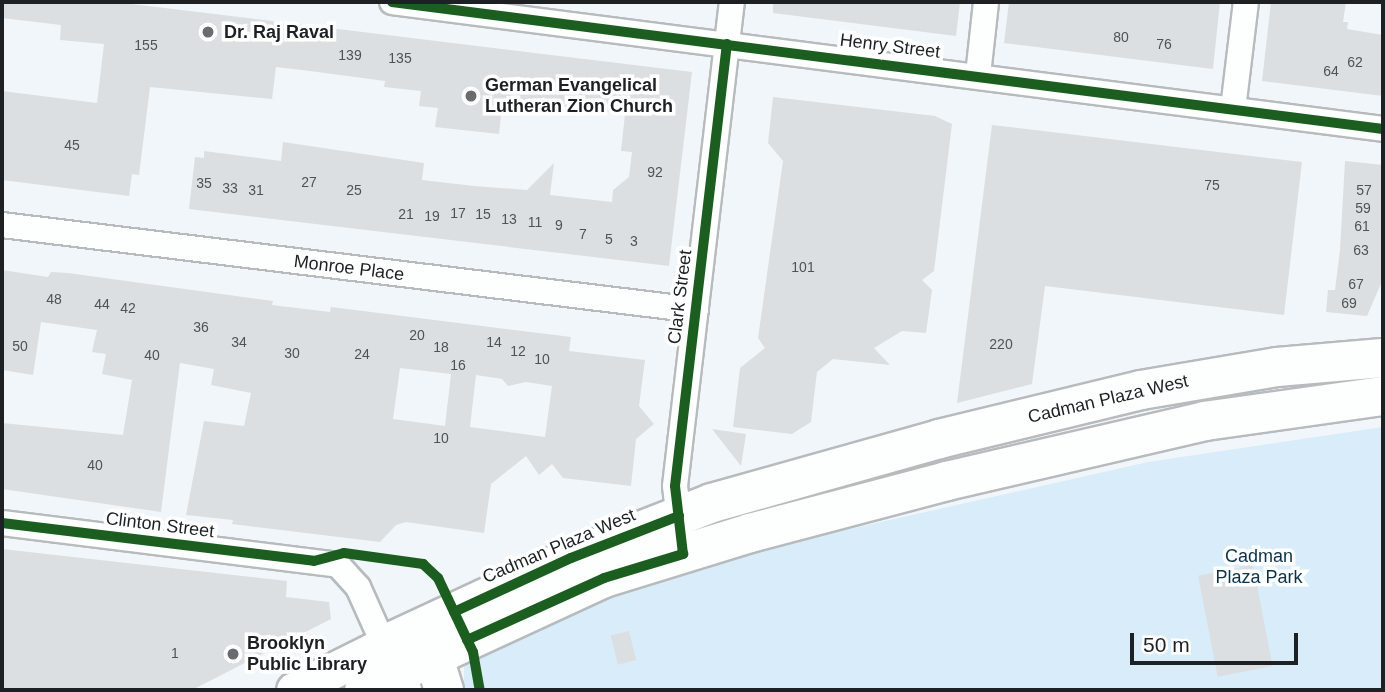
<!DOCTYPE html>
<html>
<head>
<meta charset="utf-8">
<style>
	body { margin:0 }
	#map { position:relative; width:1385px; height:692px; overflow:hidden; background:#f1f6fa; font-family:Arial,sans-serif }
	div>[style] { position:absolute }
	.green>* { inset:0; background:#d8ecf9 }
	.building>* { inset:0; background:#dbdfe2; transform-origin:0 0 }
	.roads { filter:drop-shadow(2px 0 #b7bbbe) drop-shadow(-2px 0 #b7bbbe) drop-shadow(0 2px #b7bbbe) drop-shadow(0 -2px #b7bbbe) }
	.minor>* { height:24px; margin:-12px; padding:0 12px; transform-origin:12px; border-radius:12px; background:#fdfefe }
	.secondary>* { height:35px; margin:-17.5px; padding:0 17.5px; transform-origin:17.5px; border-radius:17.5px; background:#fdfefe }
	.primary>* { height:38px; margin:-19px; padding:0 19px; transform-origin:19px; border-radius:19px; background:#fdfefe }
	.cycleway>* { height:10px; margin:-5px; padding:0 5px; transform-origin:5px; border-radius:5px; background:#1b5e20 }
	.dots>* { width:19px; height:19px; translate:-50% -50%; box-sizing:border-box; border:4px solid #fff; border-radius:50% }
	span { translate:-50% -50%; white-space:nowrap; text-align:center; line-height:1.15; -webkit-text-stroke:7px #fff; paint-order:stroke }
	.number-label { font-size:14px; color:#4f5256 }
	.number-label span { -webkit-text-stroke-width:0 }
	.poi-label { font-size:18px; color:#1e2124; font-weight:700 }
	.left { translate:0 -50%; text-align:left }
	.street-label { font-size:18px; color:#1e2124 }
	.park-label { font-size:18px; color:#0b3348 }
	.frame { position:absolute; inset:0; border:4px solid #1e2124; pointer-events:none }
	.scale { position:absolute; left:1130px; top:633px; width:168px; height:32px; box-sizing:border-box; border:4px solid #1e2124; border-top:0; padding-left:9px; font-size:21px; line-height:24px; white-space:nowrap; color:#1e2124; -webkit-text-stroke:5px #fff; paint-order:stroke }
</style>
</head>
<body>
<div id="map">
	<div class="green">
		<div style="clip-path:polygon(1383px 427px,1383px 690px,464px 690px,464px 660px,586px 606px,712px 560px,1148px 462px)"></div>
	</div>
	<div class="building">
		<div style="clip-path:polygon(2px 2px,115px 2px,692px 72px,669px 266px,189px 209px,195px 157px,204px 158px,204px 151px,281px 161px,283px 142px,424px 163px,422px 180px,474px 186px,527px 190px,554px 163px,550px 195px,612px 202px,613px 190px,629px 177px,632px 152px,621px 151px,625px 114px,536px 104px,535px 110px,502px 106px,499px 134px,435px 127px,438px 108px,419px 106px,421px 91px,384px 87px,385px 81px,310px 71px,276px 67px,272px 99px,150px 87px,139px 175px,132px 174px,129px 196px,2px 180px,2px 91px,97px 103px,104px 44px,60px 40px,61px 25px,2px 18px)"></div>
		<div style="clip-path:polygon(773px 2px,960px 2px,956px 36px,773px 13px)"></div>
		<div style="clip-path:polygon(1009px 2px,1220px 2px,1213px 69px,1004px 43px)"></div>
		<div style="clip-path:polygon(1271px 2px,1346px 2px,1343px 22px,1348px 22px,1347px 29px,1383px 35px,1383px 96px,1262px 81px)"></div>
		<div style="clip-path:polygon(773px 97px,935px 116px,952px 124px,934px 271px,922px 280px,932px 290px,926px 333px,902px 331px,874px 348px,890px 365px,833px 359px,817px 372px,811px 422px,792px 434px,733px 427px,740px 368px,765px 348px,758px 338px,783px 161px,768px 143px)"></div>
		<div style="clip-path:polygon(992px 125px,1302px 162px,1284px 315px,1045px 286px,1032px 384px,957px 403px)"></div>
		<div style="clip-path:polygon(1345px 161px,1383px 165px,1383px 279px,1367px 316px,1326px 312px,1328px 290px,1335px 290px,1340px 250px)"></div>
		<div style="clip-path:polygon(evenodd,2px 270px,48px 277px,51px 272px,68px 273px,273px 301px,272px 305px,330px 312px,331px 307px,571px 337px,569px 351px,645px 360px,639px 406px,654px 424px,636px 439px,631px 486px,563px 478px,552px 464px,539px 475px,526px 456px,491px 484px,484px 533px,406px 522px,396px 525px,380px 542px,232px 524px,233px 520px,186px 515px,204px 421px,244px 426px,251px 393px,211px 385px,214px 369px,180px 363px,161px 512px,2px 489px,2px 423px,123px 435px,132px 380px,102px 374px,106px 354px,92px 352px,97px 330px,41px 322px,33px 375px,2px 370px,2px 270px,400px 368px,451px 374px,445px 426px,393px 419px,400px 368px,2px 270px,476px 375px,502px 379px,508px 386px,526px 382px,552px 386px,545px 437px,470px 427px,476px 375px)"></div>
		<div style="clip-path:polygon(712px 429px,746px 434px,741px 466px)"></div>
		<div style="clip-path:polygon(2px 549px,287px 581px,286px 597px,329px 602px,331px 619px,192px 690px,2px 690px)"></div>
		<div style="left:1253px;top:565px;width:103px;height:56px;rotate:79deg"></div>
		<div style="left:629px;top:631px;width:30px;height:19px;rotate:76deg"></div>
	</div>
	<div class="roads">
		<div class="minor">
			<div style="left:392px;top:2px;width:999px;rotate:7.3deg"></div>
			<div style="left:978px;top:75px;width:73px;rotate:-83.7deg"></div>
			<div style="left:1233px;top:109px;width:108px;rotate:-83.1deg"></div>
			<div style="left:2px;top:225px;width:699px;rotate:6.98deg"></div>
			<div style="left:2px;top:523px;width:339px;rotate:7.1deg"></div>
			<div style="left:338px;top:565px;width:30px;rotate:48deg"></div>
			<div style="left:358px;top:587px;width:64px;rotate:65.9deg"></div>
			<div style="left:680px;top:529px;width:43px;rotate:-96.6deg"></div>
			<div style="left:675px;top:486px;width:487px;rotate:-83.3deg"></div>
		</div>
		<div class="secondary">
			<div style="left:294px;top:690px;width:101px;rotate:-26.6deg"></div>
			<div style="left:362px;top:690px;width:38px;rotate:-25deg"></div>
		</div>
		<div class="primary">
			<div style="left:426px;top:632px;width:61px;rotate:72.8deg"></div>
			<div style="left:396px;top:674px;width:229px;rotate:-24.8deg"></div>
			<div style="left:604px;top:578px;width:153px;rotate:-17.1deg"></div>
			<div style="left:750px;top:533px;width:204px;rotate:-14.8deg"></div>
			<div style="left:947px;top:481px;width:265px;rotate:-13.1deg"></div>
			<div style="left:1205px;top:421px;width:180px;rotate:-8deg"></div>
			<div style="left:402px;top:690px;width:48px;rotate:-111.8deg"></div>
			<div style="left:384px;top:645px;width:206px;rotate:-24.9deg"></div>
			<div style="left:571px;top:558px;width:151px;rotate:-21.3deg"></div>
			<div style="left:712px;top:503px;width:236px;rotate:-15.7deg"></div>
			<div style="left:939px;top:439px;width:208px;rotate:-13.6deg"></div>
			<div style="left:1141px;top:390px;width:138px;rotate:-9.6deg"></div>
			<div style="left:1277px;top:367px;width:106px;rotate:-4.9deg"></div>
		</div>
	</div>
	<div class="cycleway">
		<div style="left:392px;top:2px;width:999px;rotate:7.3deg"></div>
		<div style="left:2px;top:523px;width:314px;rotate:6.9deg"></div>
		<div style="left:314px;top:561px;width:31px;rotate:-15deg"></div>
		<div style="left:344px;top:553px;width:80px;rotate:7.9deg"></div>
		<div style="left:423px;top:564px;width:21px;rotate:43deg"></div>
		<div style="left:438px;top:578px;width:82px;rotate:64.7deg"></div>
		<div style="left:473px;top:652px;width:39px;rotate:80deg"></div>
		<div style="left:454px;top:612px;width:129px;rotate:-24.8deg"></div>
		<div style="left:571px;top:558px;width:116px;rotate:-21.3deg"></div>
		<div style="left:467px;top:640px;width:150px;rotate:-24.3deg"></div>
		<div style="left:604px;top:578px;width:83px;rotate:-16.9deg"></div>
		<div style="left:683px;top:554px;width:68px;rotate:-96.7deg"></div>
		<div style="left:675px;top:486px;width:445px;rotate:-83.3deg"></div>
	</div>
	<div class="dots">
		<div style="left:208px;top:32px;background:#686c6f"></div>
		<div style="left:471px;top:96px;background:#686c6f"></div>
		<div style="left:233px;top:654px;background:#686c6f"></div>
	</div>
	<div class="number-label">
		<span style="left:1121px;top:37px">80</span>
		<span style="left:1164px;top:44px">76</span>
		<span style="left:146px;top:45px">155</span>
		<span style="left:350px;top:55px">139</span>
		<span style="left:400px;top:58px">135</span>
		<span style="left:1355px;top:62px">62</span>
		<span style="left:1331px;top:71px">64</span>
		<span style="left:72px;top:145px">45</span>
		<span style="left:655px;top:172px">92</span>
		<span style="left:309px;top:182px">27</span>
		<span style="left:204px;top:183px">35</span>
		<span style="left:1212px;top:185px">75</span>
		<span style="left:230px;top:188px">33</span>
		<span style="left:256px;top:190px">31</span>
		<span style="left:354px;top:190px">25</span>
		<span style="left:1364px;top:190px">57</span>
		<span style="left:1363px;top:208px">59</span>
		<span style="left:458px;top:213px">17</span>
		<span style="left:406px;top:214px">21</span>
		<span style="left:483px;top:214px">15</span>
		<span style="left:432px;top:216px">19</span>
		<span style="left:509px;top:219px">13</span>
		<span style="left:535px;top:222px">11</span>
		<span style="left:559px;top:225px">9</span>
		<span style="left:1362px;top:226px">61</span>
		<span style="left:583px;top:234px">7</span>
		<span style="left:609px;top:239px">5</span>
		<span style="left:634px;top:241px">3</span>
		<span style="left:1361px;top:250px">63</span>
		<span style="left:803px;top:267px">101</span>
		<span style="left:1356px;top:284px">67</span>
		<span style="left:54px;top:299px">48</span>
		<span style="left:1349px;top:303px">69</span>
		<span style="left:102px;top:304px">44</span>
		<span style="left:128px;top:308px">42</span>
		<span style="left:201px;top:327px">36</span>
		<span style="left:417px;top:335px">20</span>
		<span style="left:239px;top:342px">34</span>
		<span style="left:494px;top:342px">14</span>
		<span style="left:1001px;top:344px">220</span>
		<span style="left:20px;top:346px">50</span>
		<span style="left:441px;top:347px">18</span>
		<span style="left:518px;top:351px">12</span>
		<span style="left:292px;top:353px">30</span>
		<span style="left:362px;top:354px">24</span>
		<span style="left:152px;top:355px">40</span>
		<span style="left:542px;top:359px">10</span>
		<span style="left:458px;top:365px">16</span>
		<span style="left:441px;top:438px">10</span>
		<span style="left:95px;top:465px">40</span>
		<span style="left:175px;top:653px">1</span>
	</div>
	<div class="poi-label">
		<span class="left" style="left:224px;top:32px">Dr. Raj Raval</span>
		<span class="left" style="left:485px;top:96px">German Evangelical<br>Lutheran Zion Church</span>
		<span class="left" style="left:247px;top:654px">Brooklyn<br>Public Library</span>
	</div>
	<div class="street-label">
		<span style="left:890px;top:46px;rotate:7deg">Henry Street</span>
		<span style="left:349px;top:268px;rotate:7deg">Monroe Place</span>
		<span style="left:680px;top:297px;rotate:-83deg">Clark Street</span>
		<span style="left:1108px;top:399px;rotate:-13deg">Cadman Plaza West</span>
		<span style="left:160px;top:525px;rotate:7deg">Clinton Street</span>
		<span style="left:559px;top:546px;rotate:-23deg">Cadman Plaza West</span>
	</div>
	<div class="park-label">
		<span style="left:1259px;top:567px">Cadman<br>Plaza Park</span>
	</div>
	<div class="frame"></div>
	<div class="scale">50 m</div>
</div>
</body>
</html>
